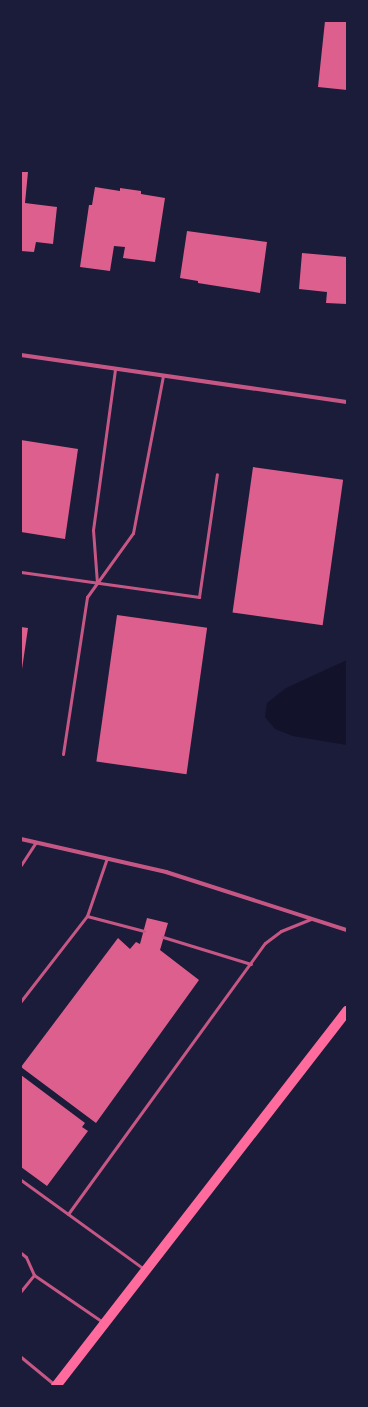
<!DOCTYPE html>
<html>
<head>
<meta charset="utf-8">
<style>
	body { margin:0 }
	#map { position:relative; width:368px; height:1407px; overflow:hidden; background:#1b1b3a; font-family:"Alegreya Sans",sans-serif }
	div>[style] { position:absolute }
	.water>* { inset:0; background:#12122b }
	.building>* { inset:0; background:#dd5f8e; transform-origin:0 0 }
	.service>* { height:3px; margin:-1.5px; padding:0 1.5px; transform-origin:1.5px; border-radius:1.5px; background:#c65784 }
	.minor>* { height:4px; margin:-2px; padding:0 2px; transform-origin:2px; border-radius:2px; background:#c65784 }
	.primary>* { height:10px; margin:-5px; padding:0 5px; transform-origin:5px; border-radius:5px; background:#ff6b9d }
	span { translate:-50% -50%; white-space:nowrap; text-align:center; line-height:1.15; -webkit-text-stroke:3.5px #1b1b3a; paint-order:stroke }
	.frame { position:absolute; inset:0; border:22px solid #1b1b3a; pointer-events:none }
</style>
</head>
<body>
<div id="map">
	<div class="water">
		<div style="clip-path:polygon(347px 660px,347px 745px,293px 736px,275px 729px,265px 717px,267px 703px,286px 688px)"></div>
	</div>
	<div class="building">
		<div style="clip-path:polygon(325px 21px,347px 21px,347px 90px,318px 87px)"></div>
		<div style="clip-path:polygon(21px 172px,28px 172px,25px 203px,57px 207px,53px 244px,36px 242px,34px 252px,21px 251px)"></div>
		<div style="clip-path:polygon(95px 187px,120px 191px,120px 188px,141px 191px,141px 194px,165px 198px,155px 262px,123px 258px,125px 247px,114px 246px,110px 271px,80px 267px,89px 205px,92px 205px)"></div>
		<div style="clip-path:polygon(187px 231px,267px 242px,260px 293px,198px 283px,198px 281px,180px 278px)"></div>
		<div style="clip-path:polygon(302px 253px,347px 257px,347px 304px,326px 303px,327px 292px,299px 289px)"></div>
		<div style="clip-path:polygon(21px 440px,78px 449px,65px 539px,21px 532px)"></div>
		<div style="left:253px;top:467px;width:91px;height:147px;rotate:8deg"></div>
		<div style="left:117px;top:615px;width:91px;height:148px;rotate:8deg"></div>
		<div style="clip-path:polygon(21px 627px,28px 628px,22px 669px,21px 669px)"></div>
		<div style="clip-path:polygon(147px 918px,168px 923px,160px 950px,199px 980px,96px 1123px,21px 1067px,118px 938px,130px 949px,136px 942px,140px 944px)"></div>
		<div style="clip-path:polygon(21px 1075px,85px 1123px,82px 1127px,88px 1131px,47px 1186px,21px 1167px)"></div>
	</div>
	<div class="service">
		<div style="left:21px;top:572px;width:180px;rotate:8deg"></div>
		<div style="left:199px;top:597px;width:124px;rotate:-81.7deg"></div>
		<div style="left:97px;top:583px;width:53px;rotate:-94.3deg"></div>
		<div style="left:93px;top:530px;width:162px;rotate:-82.2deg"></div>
		<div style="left:63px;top:754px;width:159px;rotate:-81.3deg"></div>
		<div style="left:87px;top:597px;width:79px;rotate:-54.3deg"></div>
		<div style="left:133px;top:533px;width:160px;rotate:-79.2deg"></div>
		<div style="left:21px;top:865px;width:27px;rotate:-57deg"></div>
		<div style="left:87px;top:916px;width:59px;rotate:14.7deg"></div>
		<div style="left:163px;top:937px;width:92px;rotate:17.1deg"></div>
		<div style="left:21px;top:1001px;width:108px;rotate:-52.2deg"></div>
		<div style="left:87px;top:916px;width:61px;rotate:-71deg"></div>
		<div style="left:21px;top:1180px;width:152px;rotate:35.9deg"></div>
		<div style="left:68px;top:1214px;width:335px;rotate:-54deg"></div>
		<div style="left:265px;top:943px;width:20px;rotate:-37deg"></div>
		<div style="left:281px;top:931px;width:32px;rotate:-22deg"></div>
		<div style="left:21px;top:1253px;width:6px;rotate:39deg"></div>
		<div style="left:26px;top:1257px;width:20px;rotate:66deg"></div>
		<div style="left:34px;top:1275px;width:85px;rotate:34.4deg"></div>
		<div style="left:21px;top:1291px;width:21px;rotate:-51deg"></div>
		<div style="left:21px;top:1357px;width:44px;rotate:39.5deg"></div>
	</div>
	<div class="minor">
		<div style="left:21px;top:355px;width:329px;rotate:8.2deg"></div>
		<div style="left:21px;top:839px;width:149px;rotate:12.8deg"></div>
		<div style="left:166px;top:872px;width:190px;rotate:17.8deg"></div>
	</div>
	<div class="primary">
		<div style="left:56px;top:1386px;width:475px;rotate:-52.2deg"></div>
	</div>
	<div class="frame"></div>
</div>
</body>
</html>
